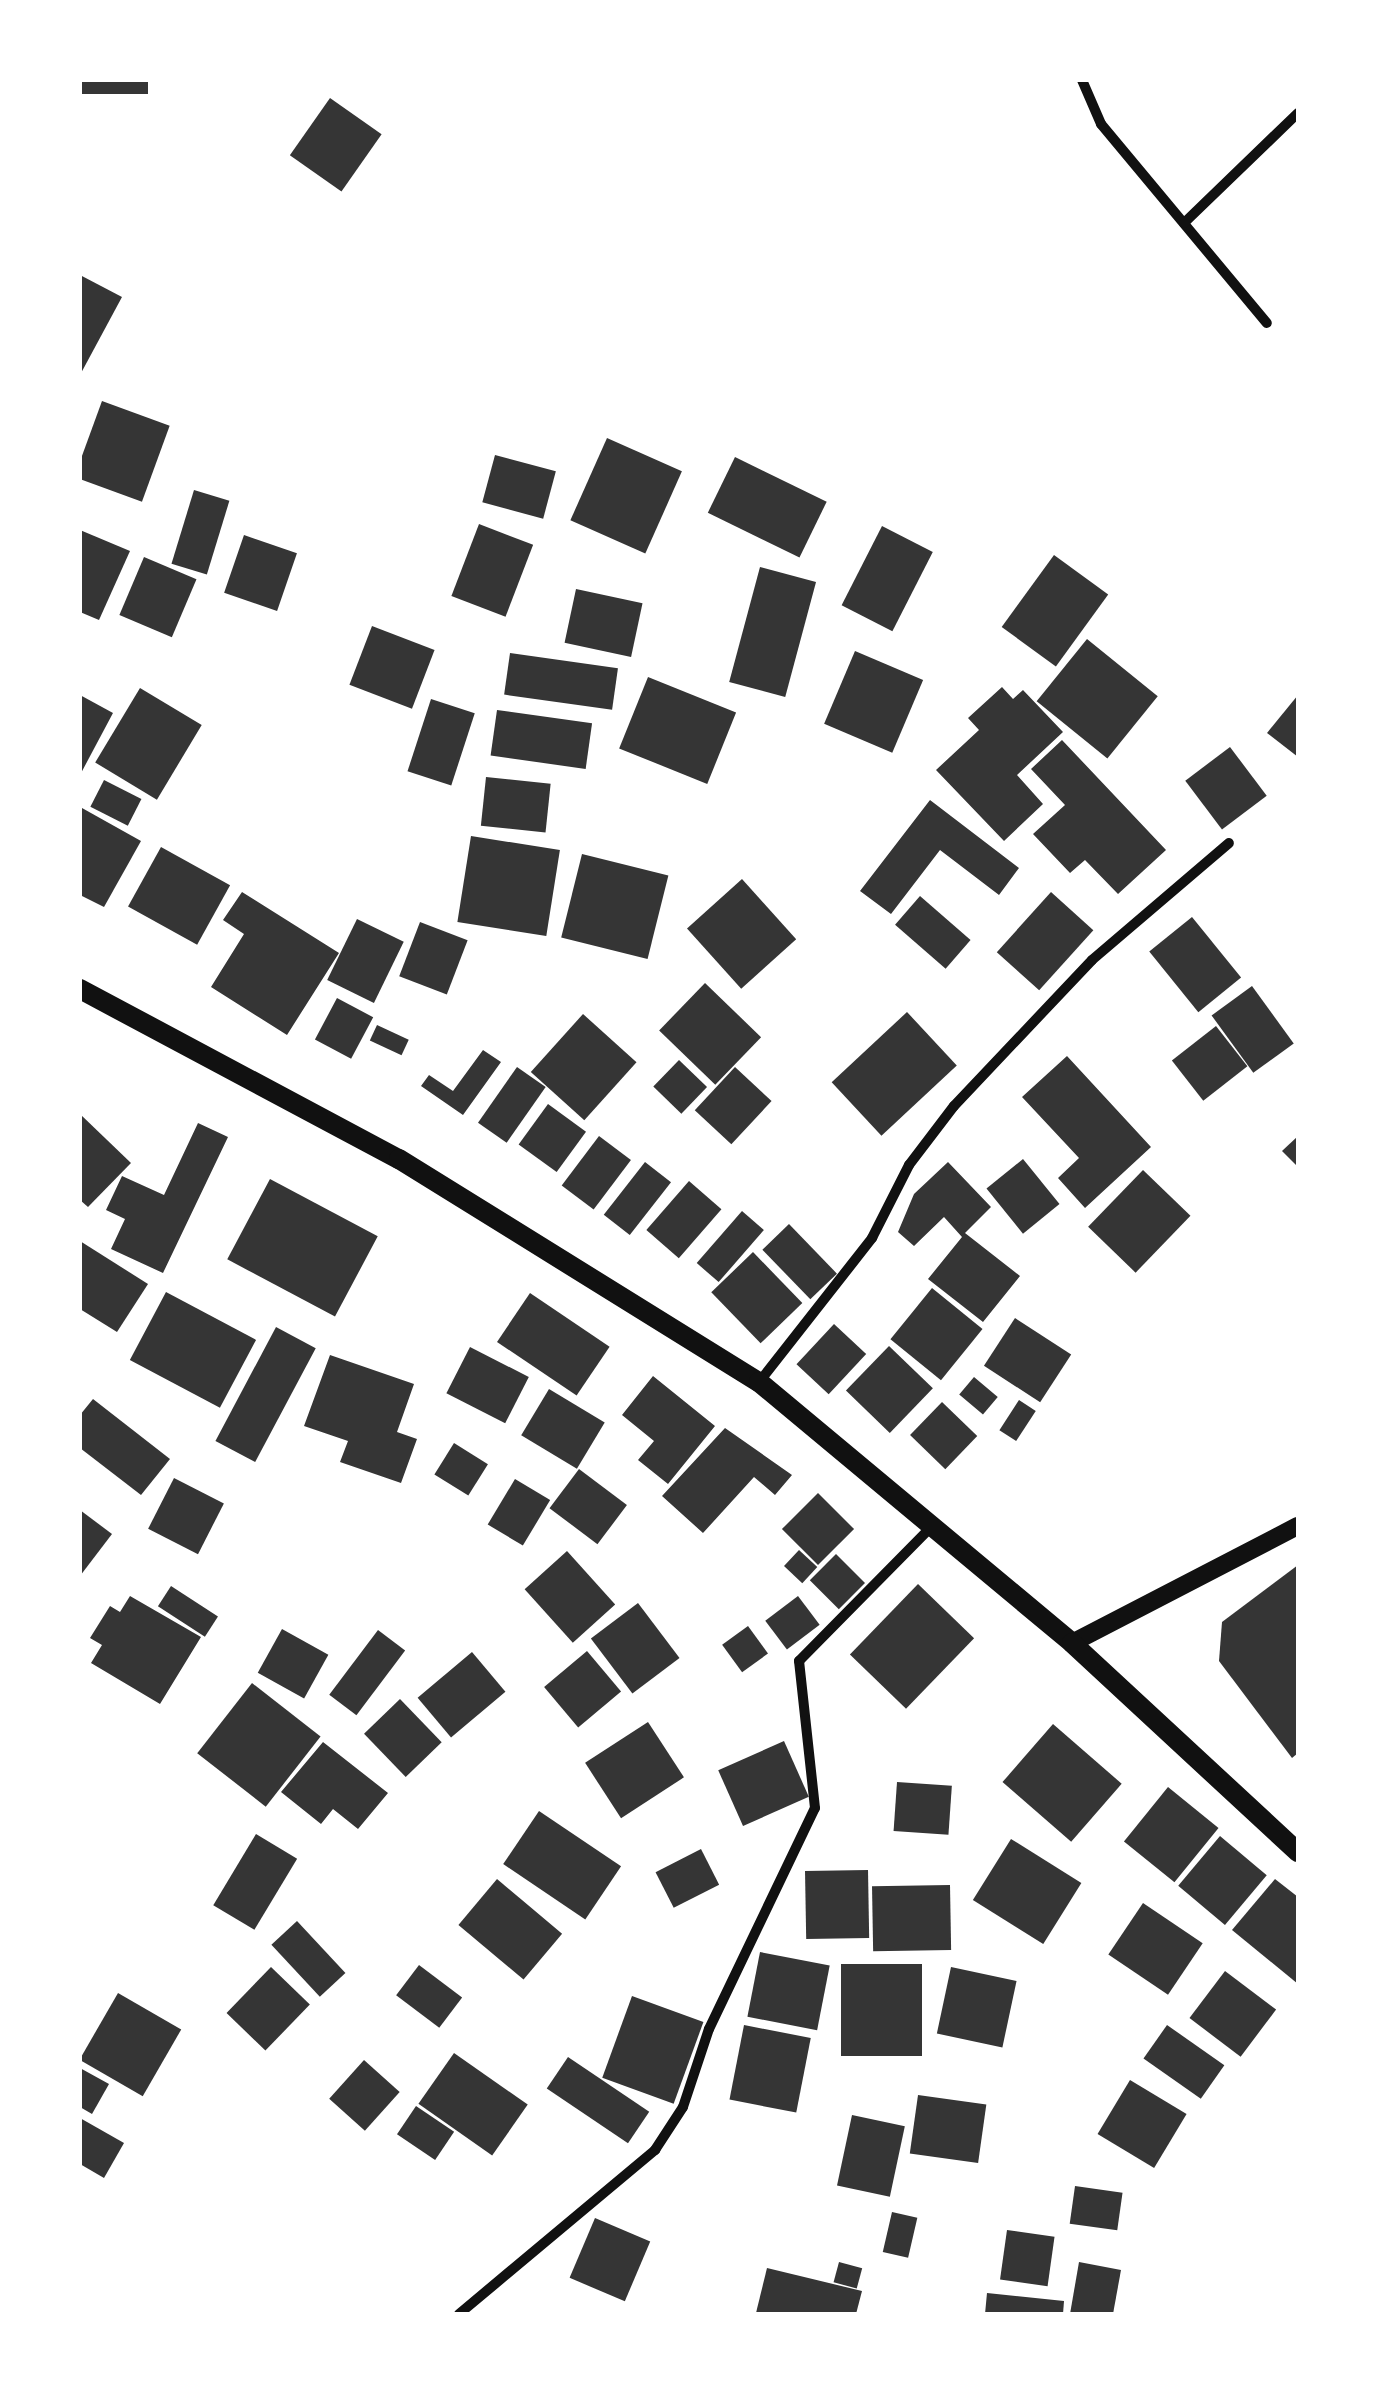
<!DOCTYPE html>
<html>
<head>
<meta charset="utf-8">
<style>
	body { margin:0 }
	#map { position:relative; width:1378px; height:2394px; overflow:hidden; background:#fff; font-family:Signika,sans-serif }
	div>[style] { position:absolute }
	.building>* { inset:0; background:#353535; transform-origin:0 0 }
	.minor>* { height:10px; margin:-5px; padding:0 5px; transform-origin:5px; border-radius:5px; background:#111 }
	.tertiary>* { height:18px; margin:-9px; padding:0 9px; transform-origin:9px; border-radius:9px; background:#111 }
	.secondary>* { height:20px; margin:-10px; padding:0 10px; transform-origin:10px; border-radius:10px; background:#111 }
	span { translate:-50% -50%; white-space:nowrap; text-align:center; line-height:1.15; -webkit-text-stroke:8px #fff; paint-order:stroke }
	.frame { position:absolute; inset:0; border:82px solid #fff; pointer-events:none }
</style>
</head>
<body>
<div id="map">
	<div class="building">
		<div style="left:80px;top:80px;width:68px;height:14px"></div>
		<div style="left:330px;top:98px;width:63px;height:70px;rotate:35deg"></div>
		<div style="clip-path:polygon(80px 275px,122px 297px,80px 375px)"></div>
		<div style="left:102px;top:401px;width:72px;height:81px;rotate:20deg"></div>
		<div style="left:607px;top:438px;width:82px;height:90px;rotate:24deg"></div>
		<div style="left:495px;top:455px;width:63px;height:49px;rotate:15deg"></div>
		<div style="left:735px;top:457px;width:102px;height:62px;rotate:26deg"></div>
		<div style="left:194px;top:490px;width:37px;height:77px;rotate:17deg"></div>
		<div style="left:479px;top:524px;width:58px;height:77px;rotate:21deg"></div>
		<div style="left:882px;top:526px;width:57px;height:89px;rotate:27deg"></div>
		<div style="clip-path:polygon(80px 530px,130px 551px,99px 620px,80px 612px)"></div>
		<div style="left:244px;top:535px;width:56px;height:61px;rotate:19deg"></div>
		<div style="left:1054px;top:555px;width:67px;height:89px;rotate:36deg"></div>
		<div style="left:144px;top:557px;width:57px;height:63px;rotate:23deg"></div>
		<div style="left:760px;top:567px;width:58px;height:119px;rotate:15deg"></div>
		<div style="left:576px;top:589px;width:68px;height:55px;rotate:12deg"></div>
		<div style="left:372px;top:626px;width:67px;height:63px;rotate:21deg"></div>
		<div style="left:1087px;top:639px;width:91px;height:80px;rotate:39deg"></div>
		<div style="left:855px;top:651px;width:74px;height:79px;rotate:23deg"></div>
		<div style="left:510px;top:653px;width:109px;height:42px;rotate:8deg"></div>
		<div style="left:648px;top:677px;width:95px;height:77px;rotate:22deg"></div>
		<div style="clip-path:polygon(1002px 687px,1013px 699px,1023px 690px,1063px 732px,1017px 775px,1043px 804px,1004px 841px,936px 770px,979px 730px,968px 718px)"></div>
		<div style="left:140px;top:688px;width:72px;height:87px;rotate:31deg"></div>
		<div style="clip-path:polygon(80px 695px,113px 713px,80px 775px)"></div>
		<div style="clip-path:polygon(1298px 695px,1298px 757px,1267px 733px)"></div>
		<div style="left:431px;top:699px;width:46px;height:76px;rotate:18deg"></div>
		<div style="left:497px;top:710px;width:96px;height:46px;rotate:8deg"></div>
		<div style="clip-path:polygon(1062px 740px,1166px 850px,1118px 894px,1085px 860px,1070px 873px,1033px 834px,1065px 805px,1031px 769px)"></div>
		<div style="left:1230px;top:747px;width:61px;height:56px;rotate:53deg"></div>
		<div style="left:486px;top:777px;width:65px;height:49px;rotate:6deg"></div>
		<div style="left:104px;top:780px;width:42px;height:30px;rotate:27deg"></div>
		<div style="clip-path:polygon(930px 800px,1019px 868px,999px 895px,940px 850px,891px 914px,860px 891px)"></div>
		<div style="clip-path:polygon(82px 808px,141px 841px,104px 907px,80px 895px)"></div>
		<div style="left:471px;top:836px;width:90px;height:87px;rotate:9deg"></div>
		<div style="left:161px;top:847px;width:79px;height:68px;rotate:29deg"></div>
		<div style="left:582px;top:854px;width:89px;height:86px;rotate:14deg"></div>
		<div style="left:742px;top:879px;width:81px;height:74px;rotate:48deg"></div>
		<div style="clip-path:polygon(242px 892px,339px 953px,287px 1035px,211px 987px,244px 934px,223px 920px)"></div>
		<div style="left:1051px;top:892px;width:57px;height:81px;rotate:42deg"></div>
		<div style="left:920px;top:896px;width:67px;height:38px;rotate:41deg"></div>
		<div style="left:1192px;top:917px;width:78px;height:55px;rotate:51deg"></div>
		<div style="left:357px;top:919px;width:52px;height:68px;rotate:26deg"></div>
		<div style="left:420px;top:922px;width:51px;height:58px;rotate:21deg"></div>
		<div style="left:705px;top:983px;width:78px;height:66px;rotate:44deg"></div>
		<div style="left:1252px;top:986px;width:71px;height:50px;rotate:54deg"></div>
		<div style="left:337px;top:998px;width:41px;height:47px;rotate:28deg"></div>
		<div style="left:907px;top:1012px;width:73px;height:103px;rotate:47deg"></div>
		<div style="left:583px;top:1014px;width:72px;height:78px;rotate:42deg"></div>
		<div style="left:377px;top:1025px;width:35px;height:17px;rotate:25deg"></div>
		<div style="left:1216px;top:1026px;width:51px;height:56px;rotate:52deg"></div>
		<div style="clip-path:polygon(483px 1050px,501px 1062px,463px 1115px,421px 1086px,429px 1075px,453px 1091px)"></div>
		<div style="clip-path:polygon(1067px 1056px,1151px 1147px,1085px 1208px,1058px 1178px,1079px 1158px,1022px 1097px)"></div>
		<div style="left:679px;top:1060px;width:39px;height:37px;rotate:44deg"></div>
		<div style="left:517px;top:1067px;width:35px;height:68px;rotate:35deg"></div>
		<div style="left:735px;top:1067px;width:50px;height:59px;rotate:43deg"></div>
		<div style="left:548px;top:1104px;width:47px;height:50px;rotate:36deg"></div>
		<div style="clip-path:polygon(80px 1114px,131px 1163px,88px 1207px,80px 1200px)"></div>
		<div style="clip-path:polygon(198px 1123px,228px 1137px,163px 1273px,111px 1249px,125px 1219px,106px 1210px,122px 1176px,164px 1195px)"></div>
		<div style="left:599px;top:1136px;width:40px;height:62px;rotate:37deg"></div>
		<div style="clip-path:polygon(1298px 1136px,1298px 1167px,1282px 1151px)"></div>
		<div style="left:1023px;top:1159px;width:58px;height:47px;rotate:51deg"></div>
		<div style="left:645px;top:1162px;width:33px;height:67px;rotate:38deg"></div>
		<div style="clip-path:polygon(948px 1162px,991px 1207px,965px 1233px,1020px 1276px,983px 1322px,928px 1279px,962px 1237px,944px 1217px,914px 1246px,898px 1232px,914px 1194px)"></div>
		<div style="left:1143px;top:1170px;width:66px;height:79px;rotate:44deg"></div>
		<div style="left:270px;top:1179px;width:122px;height:91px;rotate:28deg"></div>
		<div style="left:689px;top:1181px;width:43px;height:65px;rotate:41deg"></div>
		<div style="left:742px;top:1211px;width:29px;height:69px;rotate:41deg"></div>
		<div style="left:789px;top:1224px;width:69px;height:37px;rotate:46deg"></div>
		<div style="clip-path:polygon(80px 1241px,148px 1284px,117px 1332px,80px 1309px)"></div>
		<div style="left:753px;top:1252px;width:71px;height:58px;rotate:46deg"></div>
		<div style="left:932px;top:1288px;width:65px;height:66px;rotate:39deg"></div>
		<div style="left:166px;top:1292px;width:102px;height:77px;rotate:28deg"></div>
		<div style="left:530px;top:1293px;width:96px;height:59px;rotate:34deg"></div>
		<div style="left:1015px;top:1318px;width:67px;height:57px;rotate:33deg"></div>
		<div style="left:834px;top:1324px;width:44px;height:55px;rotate:43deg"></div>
		<div style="left:276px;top:1327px;width:45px;height:129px;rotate:28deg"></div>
		<div style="left:889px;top:1346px;width:61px;height:62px;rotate:44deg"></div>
		<div style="left:470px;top:1347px;width:66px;height:52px;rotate:27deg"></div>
		<div style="clip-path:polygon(330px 1355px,414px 1384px,397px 1432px,417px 1439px,401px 1483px,340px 1462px,348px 1441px,304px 1426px)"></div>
		<div style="clip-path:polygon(653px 1376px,715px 1426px,668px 1484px,638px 1460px,654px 1441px,622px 1415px)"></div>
		<div style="left:974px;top:1377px;width:31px;height:23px;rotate:40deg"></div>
		<div style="left:549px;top:1389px;width:65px;height:54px;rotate:31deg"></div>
		<div style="clip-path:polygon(93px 1399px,170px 1459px,141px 1495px,80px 1448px,80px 1415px)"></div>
		<div style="left:1019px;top:1400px;width:20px;height:36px;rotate:33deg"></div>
		<div style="left:942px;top:1402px;width:49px;height:46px;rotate:44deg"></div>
		<div style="clip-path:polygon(725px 1428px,792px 1475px,775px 1495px,754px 1477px,703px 1533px,662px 1496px)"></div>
		<div style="left:454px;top:1443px;width:40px;height:37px;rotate:32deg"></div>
		<div style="left:579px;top:1469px;width:60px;height:49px;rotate:37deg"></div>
		<div style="left:174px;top:1478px;width:56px;height:57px;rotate:27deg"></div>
		<div style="left:515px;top:1479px;width:41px;height:53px;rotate:31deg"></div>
		<div style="left:818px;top:1493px;width:51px;height:51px;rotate:45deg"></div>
		<div style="clip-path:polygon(80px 1510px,112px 1534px,80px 1576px)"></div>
		<div style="left:799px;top:1550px;width:25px;height:22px;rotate:43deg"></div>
		<div style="left:567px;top:1551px;width:72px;height:57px;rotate:48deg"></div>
		<div style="left:836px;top:1554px;width:41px;height:37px;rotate:45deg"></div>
		<div style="clip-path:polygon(1298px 1565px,1298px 1753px,1292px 1758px,1219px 1661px,1222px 1622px)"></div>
		<div style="left:918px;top:1584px;width:78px;height:98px;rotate:44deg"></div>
		<div style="left:171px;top:1586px;width:56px;height:24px;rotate:33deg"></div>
		<div style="clip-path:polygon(130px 1596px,201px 1637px,160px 1704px,91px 1663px,102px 1645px,90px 1638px,110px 1606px,120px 1612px)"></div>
		<div style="left:798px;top:1596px;width:36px;height:41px;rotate:53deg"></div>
		<div style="left:638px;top:1603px;width:69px;height:59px;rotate:53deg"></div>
		<div style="left:748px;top:1626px;width:34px;height:32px;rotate:54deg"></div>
		<div style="left:282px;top:1629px;width:53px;height:50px;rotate:29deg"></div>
		<div style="left:378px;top:1630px;width:34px;height:81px;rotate:37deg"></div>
		<div style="left:587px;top:1651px;width:53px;height:56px;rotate:50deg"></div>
		<div style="left:472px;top:1652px;width:52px;height:71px;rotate:50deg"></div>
		<div style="left:252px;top:1683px;width:87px;height:89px;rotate:38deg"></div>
		<div style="left:400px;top:1699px;width:60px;height:50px;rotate:46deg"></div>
		<div style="left:648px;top:1722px;width:66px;height:75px;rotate:57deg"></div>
		<div style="left:1053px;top:1724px;width:91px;height:77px;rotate:41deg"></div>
		<div style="left:784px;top:1741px;width:61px;height:72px;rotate:66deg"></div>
		<div style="clip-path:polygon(323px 1742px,388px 1793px,358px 1829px,333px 1809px,321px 1824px,281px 1792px)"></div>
		<div style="left:897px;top:1782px;width:55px;height:49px;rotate:4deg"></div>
		<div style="left:1168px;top:1787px;width:65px;height:70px;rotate:39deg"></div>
		<div style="left:539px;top:1811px;width:99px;height:64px;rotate:34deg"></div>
		<div style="left:256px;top:1834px;width:48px;height:83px;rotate:31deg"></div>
		<div style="left:1220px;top:1836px;width:61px;height:65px;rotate:40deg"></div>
		<div style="left:1011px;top:1839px;width:83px;height:72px;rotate:32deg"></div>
		<div style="left:701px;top:1849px;width:40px;height:51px;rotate:63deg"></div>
		<div style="left:868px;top:1870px;width:68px;height:63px;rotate:89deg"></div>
		<div style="left:497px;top:1879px;width:85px;height:60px;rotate:40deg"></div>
		<div style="clip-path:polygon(1275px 1879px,1298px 1897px,1298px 1984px,1232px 1930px)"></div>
		<div style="left:950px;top:1885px;width:65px;height:78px;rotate:89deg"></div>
		<div style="left:1143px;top:1903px;width:72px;height:62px;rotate:34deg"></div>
		<div style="left:297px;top:1921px;width:71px;height:35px;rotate:47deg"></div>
		<div style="left:760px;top:1952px;width:71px;height:66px;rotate:11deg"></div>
		<div style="left:841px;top:1964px;width:81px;height:92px"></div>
		<div style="left:419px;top:1965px;width:54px;height:38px;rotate:37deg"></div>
		<div style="left:271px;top:1967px;width:54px;height:64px;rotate:44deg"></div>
		<div style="left:951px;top:1967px;width:67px;height:68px;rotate:12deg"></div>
		<div style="left:1225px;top:1971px;width:64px;height:59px;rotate:37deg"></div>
		<div style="left:118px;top:1993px;width:73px;height:77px;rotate:30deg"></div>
		<div style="left:632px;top:1996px;width:76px;height:87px;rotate:20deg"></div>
		<div style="left:744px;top:2025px;width:68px;height:76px;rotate:11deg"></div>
		<div style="left:1167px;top:2025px;width:70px;height:41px;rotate:35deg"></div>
		<div style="left:454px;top:2053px;width:90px;height:62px;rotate:35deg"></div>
		<div style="left:568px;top:2057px;width:98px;height:38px;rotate:34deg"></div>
		<div style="left:364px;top:2060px;width:48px;height:52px;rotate:42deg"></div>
		<div style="clip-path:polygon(80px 2068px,109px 2084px,92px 2114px,80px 2107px)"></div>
		<div style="left:1130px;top:2080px;width:66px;height:63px;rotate:31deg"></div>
		<div style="left:918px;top:2095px;width:69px;height:59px;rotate:8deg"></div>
		<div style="left:416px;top:2106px;width:46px;height:34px;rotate:34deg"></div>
		<div style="left:852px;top:2115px;width:54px;height:72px;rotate:12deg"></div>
		<div style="clip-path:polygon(80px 2118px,124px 2143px,104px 2178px,80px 2164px)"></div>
		<div style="left:1075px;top:2186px;width:48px;height:38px;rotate:8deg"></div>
		<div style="left:892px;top:2212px;width:26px;height:41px;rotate:13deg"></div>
		<div style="left:595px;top:2218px;width:60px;height:65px;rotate:23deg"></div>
		<div style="left:1007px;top:2230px;width:48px;height:50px;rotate:8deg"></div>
		<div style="left:839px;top:2262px;width:24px;height:21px;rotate:15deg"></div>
		<div style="clip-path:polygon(1079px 2262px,1121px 2270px,1113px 2314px,1070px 2314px)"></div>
		<div style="clip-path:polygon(767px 2268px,862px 2291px,856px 2314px,756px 2313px)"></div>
		<div style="clip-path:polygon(987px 2293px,1064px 2301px,1063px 2314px,985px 2314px)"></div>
	</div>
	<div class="minor">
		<div style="left:1082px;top:80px;width:48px;rotate:66.6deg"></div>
		<div style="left:1101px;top:124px;width:259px;rotate:50.2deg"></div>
		<div style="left:1184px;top:223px;width:158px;rotate:-44deg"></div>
		<div style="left:760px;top:1381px;width:182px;rotate:-51.9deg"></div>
		<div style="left:872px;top:1238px;width:82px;rotate:-63.1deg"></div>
		<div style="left:909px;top:1165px;width:74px;rotate:-52.7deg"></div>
		<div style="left:954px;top:1106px;width:201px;rotate:-46.6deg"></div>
		<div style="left:1092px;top:960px;width:180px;rotate:-40.5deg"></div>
		<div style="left:459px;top:2314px;width:256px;rotate:-39.9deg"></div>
		<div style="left:655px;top:2150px;width:51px;rotate:-56.9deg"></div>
		<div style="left:683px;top:2107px;width:82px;rotate:-71.6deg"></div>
		<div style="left:709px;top:2029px;width:245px;rotate:-64.4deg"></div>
		<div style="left:815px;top:1808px;width:148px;rotate:-96.2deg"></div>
		<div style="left:799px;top:1661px;width:191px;rotate:-45.4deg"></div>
	</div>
	<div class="tertiary">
		<div style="left:1072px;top:1643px;width:254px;rotate:-27.4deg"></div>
	</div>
	<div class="secondary">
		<div style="left:80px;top:989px;width:361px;rotate:28.1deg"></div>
		<div style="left:399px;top:1159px;width:423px;rotate:31.8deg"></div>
		<div style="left:759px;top:1382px;width:408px;rotate:39.8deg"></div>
		<div style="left:1072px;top:1643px;width:308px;rotate:42.8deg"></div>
	</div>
	<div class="frame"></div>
</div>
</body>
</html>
